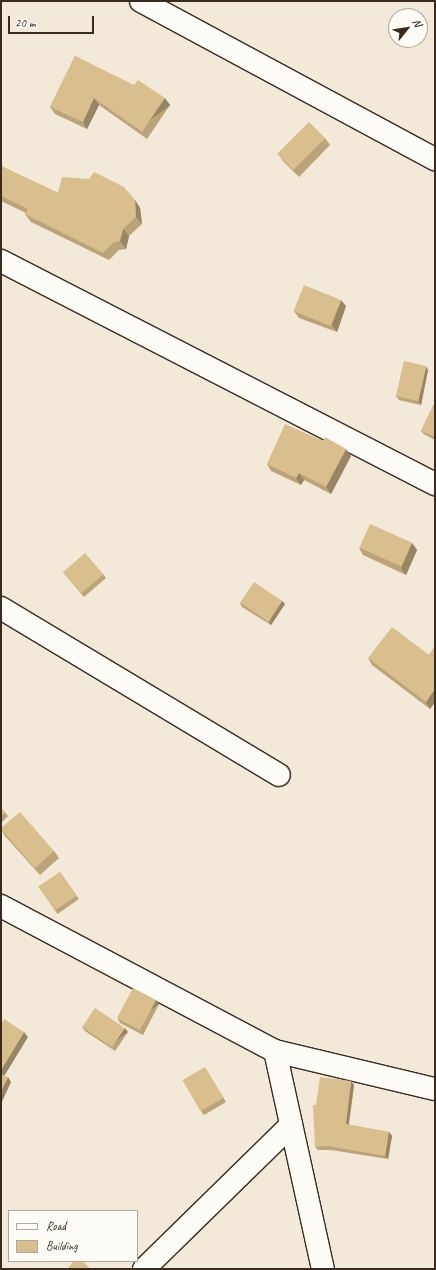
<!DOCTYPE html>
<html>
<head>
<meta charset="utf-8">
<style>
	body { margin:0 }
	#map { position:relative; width:436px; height:1270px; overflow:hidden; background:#f2e9d8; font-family:Caveat,sans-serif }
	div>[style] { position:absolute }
	.roads { filter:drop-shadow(1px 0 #3b2a1e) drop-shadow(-1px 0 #3b2a1e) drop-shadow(0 1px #3b2a1e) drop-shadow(0 -1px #3b2a1e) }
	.minor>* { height:22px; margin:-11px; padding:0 11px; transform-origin:11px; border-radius:11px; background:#fdfcf7 }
	.wall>* { inset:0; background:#bba37a; transform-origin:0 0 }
	.shaded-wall>* { inset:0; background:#988563; transform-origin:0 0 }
	.building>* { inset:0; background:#d9be8e; transform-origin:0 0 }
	span { translate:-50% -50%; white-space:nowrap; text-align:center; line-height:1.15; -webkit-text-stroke:3.5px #fdfcf7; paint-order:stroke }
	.frame { position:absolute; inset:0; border:2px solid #3b2a1e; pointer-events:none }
	.legend { position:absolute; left:8px; top:1210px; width:130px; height:52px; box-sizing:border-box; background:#fdfcf7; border:1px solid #afa8a0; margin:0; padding:5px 7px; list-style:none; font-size:12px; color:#3b2a1e }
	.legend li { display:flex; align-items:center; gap:8px; height:20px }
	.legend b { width:20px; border:1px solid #afa8a0 }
	.north { position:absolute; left:388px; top:8px; width:40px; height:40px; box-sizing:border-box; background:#fdfcf7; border:1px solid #afa8a0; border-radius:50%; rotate:60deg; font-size:11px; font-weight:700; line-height:16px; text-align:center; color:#3b2a1e }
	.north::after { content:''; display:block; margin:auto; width:14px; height:18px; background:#3b2a1e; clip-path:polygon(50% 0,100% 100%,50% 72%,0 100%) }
	.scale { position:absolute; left:8px; top:16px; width:86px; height:18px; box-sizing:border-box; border:2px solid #3b2a1e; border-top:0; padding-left:5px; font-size:12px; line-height:14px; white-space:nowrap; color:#3b2a1e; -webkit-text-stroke:3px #fdfcf7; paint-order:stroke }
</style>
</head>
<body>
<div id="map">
	<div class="roads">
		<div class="minor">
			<div style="left:141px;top:1px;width:334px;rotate:28.3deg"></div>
			<div style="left:1px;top:261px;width:488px;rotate:27.2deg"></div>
			<div style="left:1px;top:608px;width:324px;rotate:31deg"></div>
			<div style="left:1px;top:906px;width:310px;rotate:27.9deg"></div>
			<div style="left:275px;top:1051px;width:164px;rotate:13.4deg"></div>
			<div style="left:275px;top:1051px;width:223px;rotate:77.6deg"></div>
			<div style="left:144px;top:1269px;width:206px;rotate:-44.4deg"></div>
		</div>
	</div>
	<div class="wall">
		<div style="clip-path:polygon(75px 56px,170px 105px,147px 139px,99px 105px,87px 129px,55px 114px,50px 107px)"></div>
		<div style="clip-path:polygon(325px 138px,330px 145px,299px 177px,283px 161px,278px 154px)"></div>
		<div style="clip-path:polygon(1px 166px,58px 193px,135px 200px,140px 208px,142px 224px,129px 236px,126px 249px,119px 250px,109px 260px,31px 222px,25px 214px,26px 213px,1px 201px)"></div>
		<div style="clip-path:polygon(346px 306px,337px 332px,299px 318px,294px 311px)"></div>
		<div style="clip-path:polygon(428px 370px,421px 405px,399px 400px,396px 396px)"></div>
		<div style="clip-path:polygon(435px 402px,435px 440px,424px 434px,421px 431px)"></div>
		<div style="clip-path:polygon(351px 456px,331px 494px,304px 480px,301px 485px,271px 471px,267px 464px)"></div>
		<div style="clip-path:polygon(412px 543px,417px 550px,406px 575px,363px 555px,359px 548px)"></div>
		<div style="clip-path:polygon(63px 572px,103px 574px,106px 578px,84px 597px)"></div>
		<div style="clip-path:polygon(282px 601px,285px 604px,271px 625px,242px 607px,240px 603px)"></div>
		<div style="clip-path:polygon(435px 646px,435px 702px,430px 709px,372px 665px,368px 658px,429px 655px)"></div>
		<div style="clip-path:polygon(1px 808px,8px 816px,1px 823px)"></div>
		<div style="clip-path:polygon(1px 829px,54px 851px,59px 858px,40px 875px,5px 836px)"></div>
		<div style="left:60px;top:872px;width:33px;height:26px;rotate:55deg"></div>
		<div style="clip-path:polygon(156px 1000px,159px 1004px,143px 1035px,120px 1023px,118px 1019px)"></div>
		<div style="clip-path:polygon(82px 1027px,128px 1032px,115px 1051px,85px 1031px)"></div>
		<div style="clip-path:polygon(207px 1071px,226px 1102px,204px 1115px,201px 1111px)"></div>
		<div style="clip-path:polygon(354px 1085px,349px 1125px,389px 1132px,392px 1136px,388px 1159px,331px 1150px,318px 1150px,315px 1147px,316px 1105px)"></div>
	</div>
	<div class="shaded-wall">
		<div style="clip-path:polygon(94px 98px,99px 105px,87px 129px,83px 122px)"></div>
		<div style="left:165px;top:98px;width:9px;height:41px;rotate:54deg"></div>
		<div style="clip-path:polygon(135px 200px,140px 208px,142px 224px,136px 217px)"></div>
		<div style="clip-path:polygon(123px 229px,129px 236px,126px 249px,120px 241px)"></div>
		<div style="clip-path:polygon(341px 300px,346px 306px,337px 332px,332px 325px)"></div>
		<div style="clip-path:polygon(426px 366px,428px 370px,421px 405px,418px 401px)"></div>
		<div style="clip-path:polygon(346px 449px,351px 456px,331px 494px,326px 487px)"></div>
		<div style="clip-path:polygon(299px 473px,304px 480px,301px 485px,296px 478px)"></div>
		<div style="clip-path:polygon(412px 543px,417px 550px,406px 575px,401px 568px)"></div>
		<div style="clip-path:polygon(282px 601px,285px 604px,271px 625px,269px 622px)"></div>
		<div style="clip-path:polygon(435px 689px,435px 702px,430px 709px,426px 702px)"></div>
		<div style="left:156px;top:1000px;width:5px;height:35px;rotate:53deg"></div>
		<div style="left:125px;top:1028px;width:5px;height:23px;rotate:53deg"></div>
		<div style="clip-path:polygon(24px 1032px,28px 1037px,3px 1078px,1px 1075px,1px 1070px)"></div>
		<div style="clip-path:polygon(8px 1077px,11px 1082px,1px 1104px,1px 1091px)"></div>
		<div style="clip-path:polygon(351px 1081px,354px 1085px,348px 1128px,346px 1124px)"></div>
		<div style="clip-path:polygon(389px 1132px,392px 1136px,388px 1159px,385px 1156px)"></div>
	</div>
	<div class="building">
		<div style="clip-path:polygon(75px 56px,134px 85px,138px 80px,165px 98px,142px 132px,94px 98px,83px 122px,50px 107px)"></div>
		<div style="left:309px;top:122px;width:23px;height:45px;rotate:45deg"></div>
		<div style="clip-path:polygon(1px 166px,58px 193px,62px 177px,89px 179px,94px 172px,124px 187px,135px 200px,136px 217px,123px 229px,120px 241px,113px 243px,103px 253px,25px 214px,28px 209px,1px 196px)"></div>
		<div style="left:304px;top:285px;width:40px;height:28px;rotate:22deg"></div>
		<div style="left:404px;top:361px;width:23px;height:36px;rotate:13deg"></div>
		<div style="clip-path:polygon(435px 402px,435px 437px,421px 431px)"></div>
		<div style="clip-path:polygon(285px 424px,323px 441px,325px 437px,346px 449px,326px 487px,299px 473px,296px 478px,267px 464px)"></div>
		<div style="left:370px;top:524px;width:46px;height:26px;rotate:24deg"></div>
		<div style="left:85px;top:553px;width:28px;height:29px;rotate:49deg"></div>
		<div style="left:254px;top:582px;width:34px;height:25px;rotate:34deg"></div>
		<div style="clip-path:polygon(392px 627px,429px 655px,435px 646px,435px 689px,426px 702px,368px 658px)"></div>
		<div style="clip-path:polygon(1px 808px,5px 812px,1px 816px)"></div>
		<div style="clip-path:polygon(20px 812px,54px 851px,35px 868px,1px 829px,1px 828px)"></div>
		<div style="left:60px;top:872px;width:29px;height:26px;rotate:56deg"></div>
		<div style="left:133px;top:988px;width:26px;height:34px;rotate:28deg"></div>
		<div style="left:95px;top:1008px;width:36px;height:23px;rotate:34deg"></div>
		<div style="clip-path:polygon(4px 1019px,24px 1032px,1px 1070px,1px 1025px)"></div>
		<div style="left:205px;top:1067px;width:36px;height:26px;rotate:60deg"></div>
		<div style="clip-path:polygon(1px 1074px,8px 1077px,1px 1091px)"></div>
		<div style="clip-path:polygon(320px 1077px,351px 1081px,346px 1124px,389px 1132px,385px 1156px,328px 1146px,315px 1147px,313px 1105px,316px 1105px)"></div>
		<div style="clip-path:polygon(74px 1261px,82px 1261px,91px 1269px,67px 1269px)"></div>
	</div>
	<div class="frame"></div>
	<ul class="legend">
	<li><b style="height:5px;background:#fdfcf7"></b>Road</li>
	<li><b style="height:11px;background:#d9be8e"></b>Building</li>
	</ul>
	<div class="north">N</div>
	<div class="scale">20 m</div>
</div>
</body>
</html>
